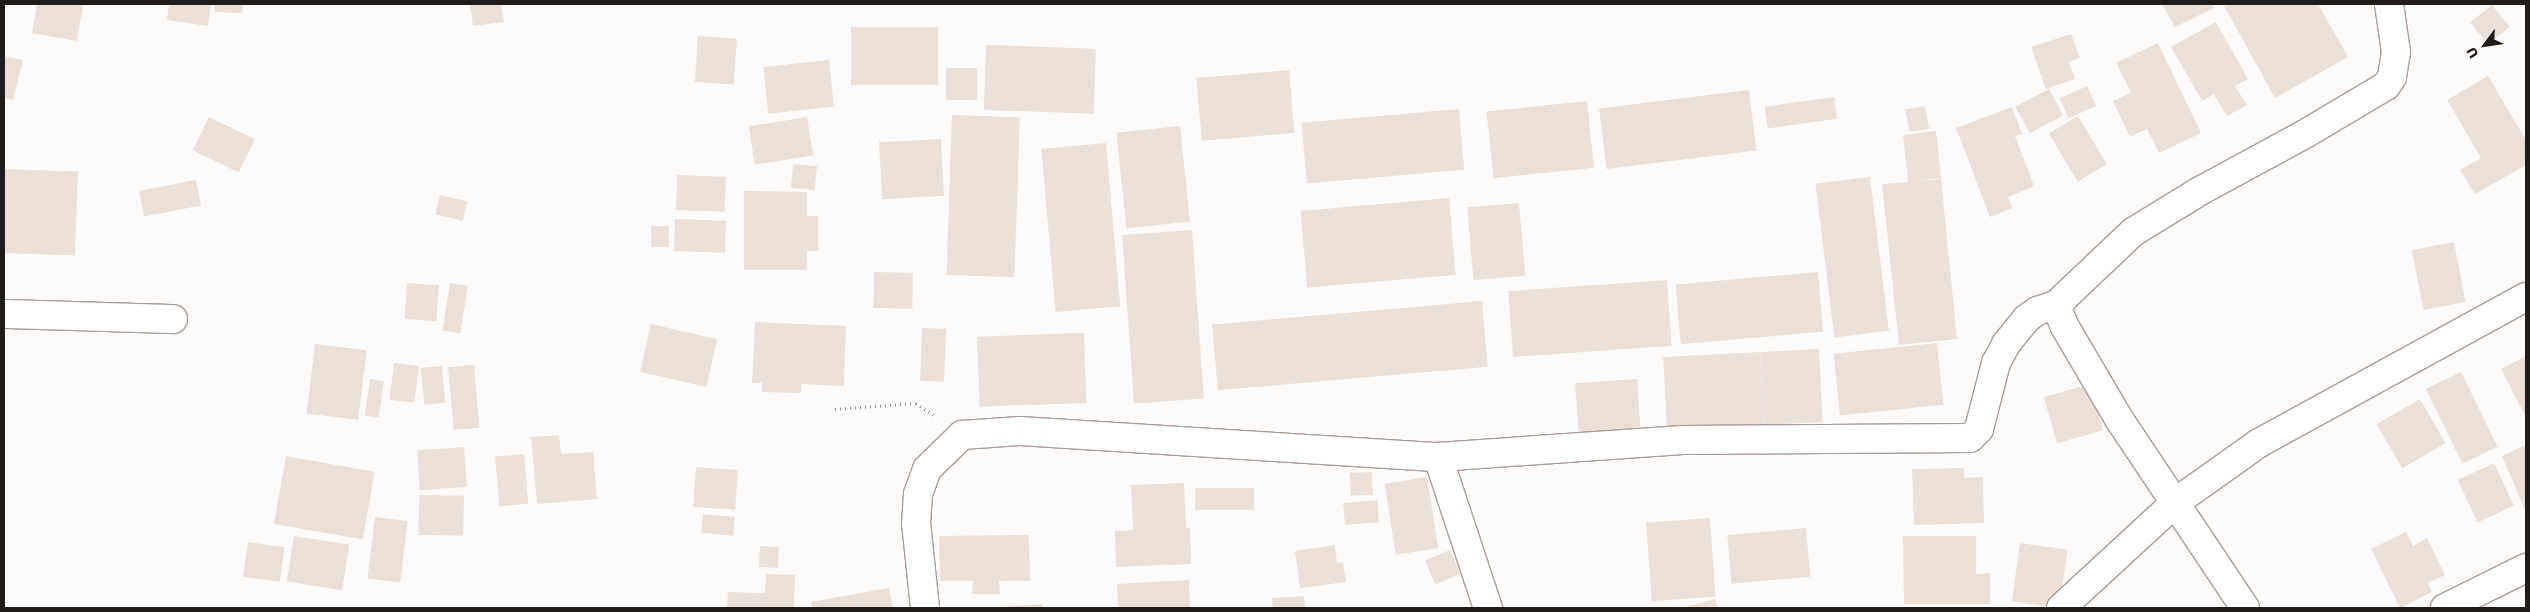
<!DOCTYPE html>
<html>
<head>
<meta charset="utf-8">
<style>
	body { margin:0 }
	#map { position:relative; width:2530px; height:612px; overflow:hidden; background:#fdfbf9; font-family:"Work Sans",sans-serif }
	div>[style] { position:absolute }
	.building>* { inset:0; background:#ebe0d7; transform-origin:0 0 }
	.path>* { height:3px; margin-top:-1.5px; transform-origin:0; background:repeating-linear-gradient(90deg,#94918f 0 1px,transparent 0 5px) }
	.roads { filter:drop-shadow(1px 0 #a99d97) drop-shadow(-1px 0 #a99d97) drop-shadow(0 1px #a99d97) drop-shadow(0 -1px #a99d97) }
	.minor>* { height:28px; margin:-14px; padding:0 14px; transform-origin:14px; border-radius:14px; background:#fff }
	span { translate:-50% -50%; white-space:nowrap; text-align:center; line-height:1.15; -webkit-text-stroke:4px #fdfbf9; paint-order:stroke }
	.frame { position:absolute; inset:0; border:5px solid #201c1a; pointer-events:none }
	.north { position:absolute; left:2460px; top:20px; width:50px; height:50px; -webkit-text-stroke:4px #fdfbf9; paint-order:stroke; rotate:239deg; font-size:14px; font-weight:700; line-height:20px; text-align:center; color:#201c1a }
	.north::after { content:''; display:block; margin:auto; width:18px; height:22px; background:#201c1a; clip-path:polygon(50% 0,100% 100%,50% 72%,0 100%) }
</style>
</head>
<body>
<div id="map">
	<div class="building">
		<div style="clip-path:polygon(37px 4px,83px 4px,77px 41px,32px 33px)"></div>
		<div style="clip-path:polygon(169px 4px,211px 4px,208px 26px,167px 20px)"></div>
		<div style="clip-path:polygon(215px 4px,243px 4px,242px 13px,215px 12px)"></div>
		<div style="clip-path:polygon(470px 4px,501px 4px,504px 22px,473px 26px)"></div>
		<div style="clip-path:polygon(2162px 4px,2212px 4px,2214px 8px,2175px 27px)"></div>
		<div style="clip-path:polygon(2223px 4px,2318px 4px,2348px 57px,2275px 98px)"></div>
		<div style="left:2492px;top:5px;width:28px;height:28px;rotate:51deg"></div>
		<div style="clip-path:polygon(2216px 22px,2248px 79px,2235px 86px,2247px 105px,2227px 116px,2214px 94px,2202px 101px,2171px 47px)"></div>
		<div style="left:851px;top:27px;width:87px;height:58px"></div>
		<div style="clip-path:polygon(2071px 34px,2080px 58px,2069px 62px,2075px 79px,2046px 89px,2031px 47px)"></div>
		<div style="left:698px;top:36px;width:39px;height:46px;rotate:4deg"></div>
		<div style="clip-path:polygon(2158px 43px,2201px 133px,2159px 153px,2147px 129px,2130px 137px,2113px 101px,2131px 93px,2116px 63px)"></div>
		<div style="left:986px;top:45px;width:110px;height:65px;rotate:2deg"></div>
		<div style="clip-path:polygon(4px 56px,23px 60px,13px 100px,4px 98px)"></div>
		<div style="left:829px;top:60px;width:47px;height:66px;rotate:84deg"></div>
		<div style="left:946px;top:68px;width:31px;height:32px"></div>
		<div style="left:1289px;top:70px;width:63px;height:93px;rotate:85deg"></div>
		<div style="clip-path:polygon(2488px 76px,2526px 140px,2526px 165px,2475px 194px,2460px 170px,2481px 158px,2447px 100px)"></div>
		<div style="left:2087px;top:86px;width:22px;height:30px;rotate:66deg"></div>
		<div style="left:2049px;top:89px;width:30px;height:38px;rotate:62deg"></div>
		<div style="left:1749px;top:90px;width:61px;height:151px;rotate:83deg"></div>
		<div style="left:1834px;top:97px;width:22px;height:70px;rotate:82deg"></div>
		<div style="left:1587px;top:101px;width:67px;height:101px;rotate:84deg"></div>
		<div style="left:1925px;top:106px;width:23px;height:20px;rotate:80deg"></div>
		<div style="clip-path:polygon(2012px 107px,2022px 134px,2015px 136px,2034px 186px,2008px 197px,2012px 208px,1990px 217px,1956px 128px)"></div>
		<div style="left:1459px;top:109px;width:61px;height:158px;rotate:85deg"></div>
		<div style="left:952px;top:115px;width:68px;height:160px;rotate:2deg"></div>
		<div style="left:2078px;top:116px;width:56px;height:34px;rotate:59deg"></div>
		<div style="left:209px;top:117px;width:51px;height:37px;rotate:26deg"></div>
		<div style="left:807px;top:117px;width:39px;height:59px;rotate:81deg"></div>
		<div style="left:1180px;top:126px;width:96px;height:64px;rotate:84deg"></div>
		<div style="clip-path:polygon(1936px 131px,1941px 178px,1915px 181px,1941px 179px,1957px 339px,1899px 345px,1882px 184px,1908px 182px,1903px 135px)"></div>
		<div style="left:941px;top:139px;width:57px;height:62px;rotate:87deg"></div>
		<div style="left:1106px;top:143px;width:164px;height:65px;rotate:85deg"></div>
		<div style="left:793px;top:164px;width:24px;height:24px;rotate:5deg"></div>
		<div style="left:4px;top:169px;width:74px;height:84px;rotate:2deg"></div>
		<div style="left:677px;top:175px;width:49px;height:35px;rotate:2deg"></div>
		<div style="left:1870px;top:177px;width:155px;height:55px;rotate:83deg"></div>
		<div style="left:196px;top:180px;width:26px;height:58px;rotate:79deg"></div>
		<div style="clip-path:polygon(744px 191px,807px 192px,807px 216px,818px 216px,818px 251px,807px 251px,807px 270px,744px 270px)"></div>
		<div style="left:440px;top:195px;width:28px;height:20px;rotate:13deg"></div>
		<div style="left:1449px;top:198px;width:77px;height:149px;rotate:85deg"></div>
		<div style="left:1519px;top:203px;width:73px;height:52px;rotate:85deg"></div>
		<div style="left:675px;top:219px;width:51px;height:32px;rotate:2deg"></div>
		<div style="left:651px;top:226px;width:18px;height:21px"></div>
		<div style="left:1192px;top:230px;width:169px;height:70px;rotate:86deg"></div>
		<div style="left:2454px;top:242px;width:61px;height:43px;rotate:79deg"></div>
		<div style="left:874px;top:272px;width:39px;height:36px;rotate:1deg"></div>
		<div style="left:1818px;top:272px;width:60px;height:143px;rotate:85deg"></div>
		<div style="left:1667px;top:280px;width:66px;height:159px;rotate:86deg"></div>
		<div style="left:407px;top:283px;width:32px;height:36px;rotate:4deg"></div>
		<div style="left:450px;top:283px;width:18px;height:48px;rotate:9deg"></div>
		<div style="left:1482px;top:301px;width:66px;height:271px;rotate:85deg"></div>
		<div style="clip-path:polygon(755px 322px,846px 326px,844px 386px,801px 384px,801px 393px,762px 392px,762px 383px,752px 383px)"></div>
		<div style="left:651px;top:324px;width:68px;height:49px;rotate:13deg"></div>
		<div style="left:922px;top:328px;width:24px;height:53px;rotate:2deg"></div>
		<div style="left:1084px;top:333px;width:70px;height:107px;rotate:88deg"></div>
		<div style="left:1937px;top:343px;width:62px;height:104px;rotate:84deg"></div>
		<div style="left:315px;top:344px;width:52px;height:70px;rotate:7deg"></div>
		<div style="left:1819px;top:349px;width:73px;height:59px;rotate:87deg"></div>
		<div style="left:1760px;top:352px;width:72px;height:97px;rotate:87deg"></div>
		<div style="clip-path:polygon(2526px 356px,2526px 417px,2501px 369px)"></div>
		<div style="left:394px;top:363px;width:25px;height:37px;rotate:7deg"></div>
		<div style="left:474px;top:365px;width:63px;height:26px;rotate:85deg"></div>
		<div style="left:442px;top:366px;width:37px;height:21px;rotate:85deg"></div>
		<div style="left:2461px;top:372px;width:83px;height:39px;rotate:64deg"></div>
		<div style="left:370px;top:379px;width:14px;height:37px;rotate:8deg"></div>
		<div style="left:1637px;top:379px;width:49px;height:62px;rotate:86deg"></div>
		<div style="left:2090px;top:384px;width:48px;height:48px;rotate:74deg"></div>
		<div style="left:2420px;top:399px;width:51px;height:50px;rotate:60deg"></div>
		<div style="clip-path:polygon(559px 435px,561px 454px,593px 452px,597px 499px,537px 504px,531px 437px)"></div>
		<div style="clip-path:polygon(2526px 445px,2526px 512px,2502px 456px)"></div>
		<div style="left:464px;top:447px;width:40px;height:47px;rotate:86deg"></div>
		<div style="left:524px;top:454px;width:50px;height:29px;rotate:85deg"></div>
		<div style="left:286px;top:456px;width:90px;height:69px;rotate:10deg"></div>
		<div style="left:2494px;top:463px;width:47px;height:40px;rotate:65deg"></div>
		<div style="left:696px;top:467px;width:42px;height:40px;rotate:4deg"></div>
		<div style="clip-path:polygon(1964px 468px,1964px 478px,1983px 477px,1984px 523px,1914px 525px,1912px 469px)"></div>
		<div style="left:1372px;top:472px;width:23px;height:22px;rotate:88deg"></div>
		<div style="left:1427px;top:477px;width:72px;height:43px;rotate:81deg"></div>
		<div style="clip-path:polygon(1184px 483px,1186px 528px,1190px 528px,1191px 564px,1116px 567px,1115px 531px,1133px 530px,1131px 485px)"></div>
		<div style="left:1254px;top:488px;width:22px;height:59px;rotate:90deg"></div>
		<div style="left:419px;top:495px;width:45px;height:40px;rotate:1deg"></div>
		<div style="left:1377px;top:500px;width:22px;height:34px;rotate:85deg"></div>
		<div style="left:703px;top:514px;width:32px;height:19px;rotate:5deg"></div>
		<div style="left:375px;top:517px;width:33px;height:62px;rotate:7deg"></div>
		<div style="left:1710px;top:518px;width:79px;height:64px;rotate:86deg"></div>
		<div style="left:1806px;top:528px;width:49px;height:79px;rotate:85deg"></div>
		<div style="clip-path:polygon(2406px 532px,2413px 546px,2427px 538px,2445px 575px,2428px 583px,2432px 592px,2400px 608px,2371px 549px)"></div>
		<div style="clip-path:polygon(1029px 535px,1030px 581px,999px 581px,1000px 594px,972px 594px,973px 581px,940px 581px,939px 536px)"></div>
		<div style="left:294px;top:536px;width:56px;height:46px;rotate:9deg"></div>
		<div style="clip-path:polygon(1903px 536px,1976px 536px,1976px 574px,1990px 573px,1990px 604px,1904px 604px)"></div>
		<div style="left:248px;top:542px;width:37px;height:35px;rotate:8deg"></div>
		<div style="left:2020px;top:543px;width:48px;height:59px;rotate:8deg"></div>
		<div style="clip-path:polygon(1335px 545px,1337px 563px,1343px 562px,1346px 582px,1300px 588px,1295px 551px)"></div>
		<div style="left:760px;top:546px;width:19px;height:21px;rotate:3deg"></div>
		<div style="left:1450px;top:550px;width:26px;height:27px;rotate:67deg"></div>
		<div style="clip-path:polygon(766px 574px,795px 575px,794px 608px,727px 608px,728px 592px,765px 593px)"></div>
		<div style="clip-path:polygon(1189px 580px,1190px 608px,1118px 608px,1117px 584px)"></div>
		<div style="clip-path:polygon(889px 588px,893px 608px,812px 608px,811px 602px)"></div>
		<div style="clip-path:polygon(1304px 596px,1305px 608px,1273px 608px,1272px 598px)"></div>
		<div style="clip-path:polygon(1715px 599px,1718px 608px,1682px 608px)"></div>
		<div style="clip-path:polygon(1042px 604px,1043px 608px,999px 608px,999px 607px)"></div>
	</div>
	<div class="path">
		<div style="left:835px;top:409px;width:81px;rotate:-4.2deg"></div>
		<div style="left:916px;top:403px;width:23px;rotate:34deg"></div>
	</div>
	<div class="roads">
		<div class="minor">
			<div style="left:2056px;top:305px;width:24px;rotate:68deg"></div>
			<div style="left:2065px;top:327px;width:107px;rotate:59.6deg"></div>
			<div style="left:2119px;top:419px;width:227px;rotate:56.3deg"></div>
			<div style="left:4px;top:314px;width:169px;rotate:1.7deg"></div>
			<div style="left:1438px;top:457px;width:159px;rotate:71.7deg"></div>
			<div style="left:925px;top:608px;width:85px;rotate:-96deg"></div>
			<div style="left:916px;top:523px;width:29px;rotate:-86deg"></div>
			<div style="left:918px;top:494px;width:27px;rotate:-70deg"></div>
			<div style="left:927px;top:469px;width:49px;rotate:-44.2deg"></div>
			<div style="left:962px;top:435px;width:58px;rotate:-3.9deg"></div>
			<div style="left:1020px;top:431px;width:419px;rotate:3.6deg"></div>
			<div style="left:1438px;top:457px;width:245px;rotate:-4deg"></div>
			<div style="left:1682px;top:440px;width:288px;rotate:-0.4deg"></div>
			<div style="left:1970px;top:438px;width:13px;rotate:-45deg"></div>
			<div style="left:1979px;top:429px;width:68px;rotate:-75.6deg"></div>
			<div style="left:1996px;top:363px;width:21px;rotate:-62deg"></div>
			<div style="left:2006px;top:344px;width:32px;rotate:-51deg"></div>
			<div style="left:2026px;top:319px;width:14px;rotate:-36deg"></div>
			<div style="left:2037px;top:311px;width:20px;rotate:-18deg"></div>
			<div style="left:2056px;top:305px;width:106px;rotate:-43.5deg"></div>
			<div style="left:2133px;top:232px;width:79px;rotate:-31.5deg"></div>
			<div style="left:2200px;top:191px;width:119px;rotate:-28.5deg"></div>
			<div style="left:2305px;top:134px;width:94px;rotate:-30.7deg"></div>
			<div style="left:2386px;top:86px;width:11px;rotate:-56deg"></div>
			<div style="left:2392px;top:77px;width:25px;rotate:-81deg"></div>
			<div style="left:2396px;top:52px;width:49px;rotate:-98.3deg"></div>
			<div style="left:2061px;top:608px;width:156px;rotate:-42.7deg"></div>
			<div style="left:2176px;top:502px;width:102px;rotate:-35.4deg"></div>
			<div style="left:2259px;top:443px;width:304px;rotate:-28.7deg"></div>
			<div style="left:2445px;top:608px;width:90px;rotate:-26.3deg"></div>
		</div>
	</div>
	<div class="frame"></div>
	<div class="north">U</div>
</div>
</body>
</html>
